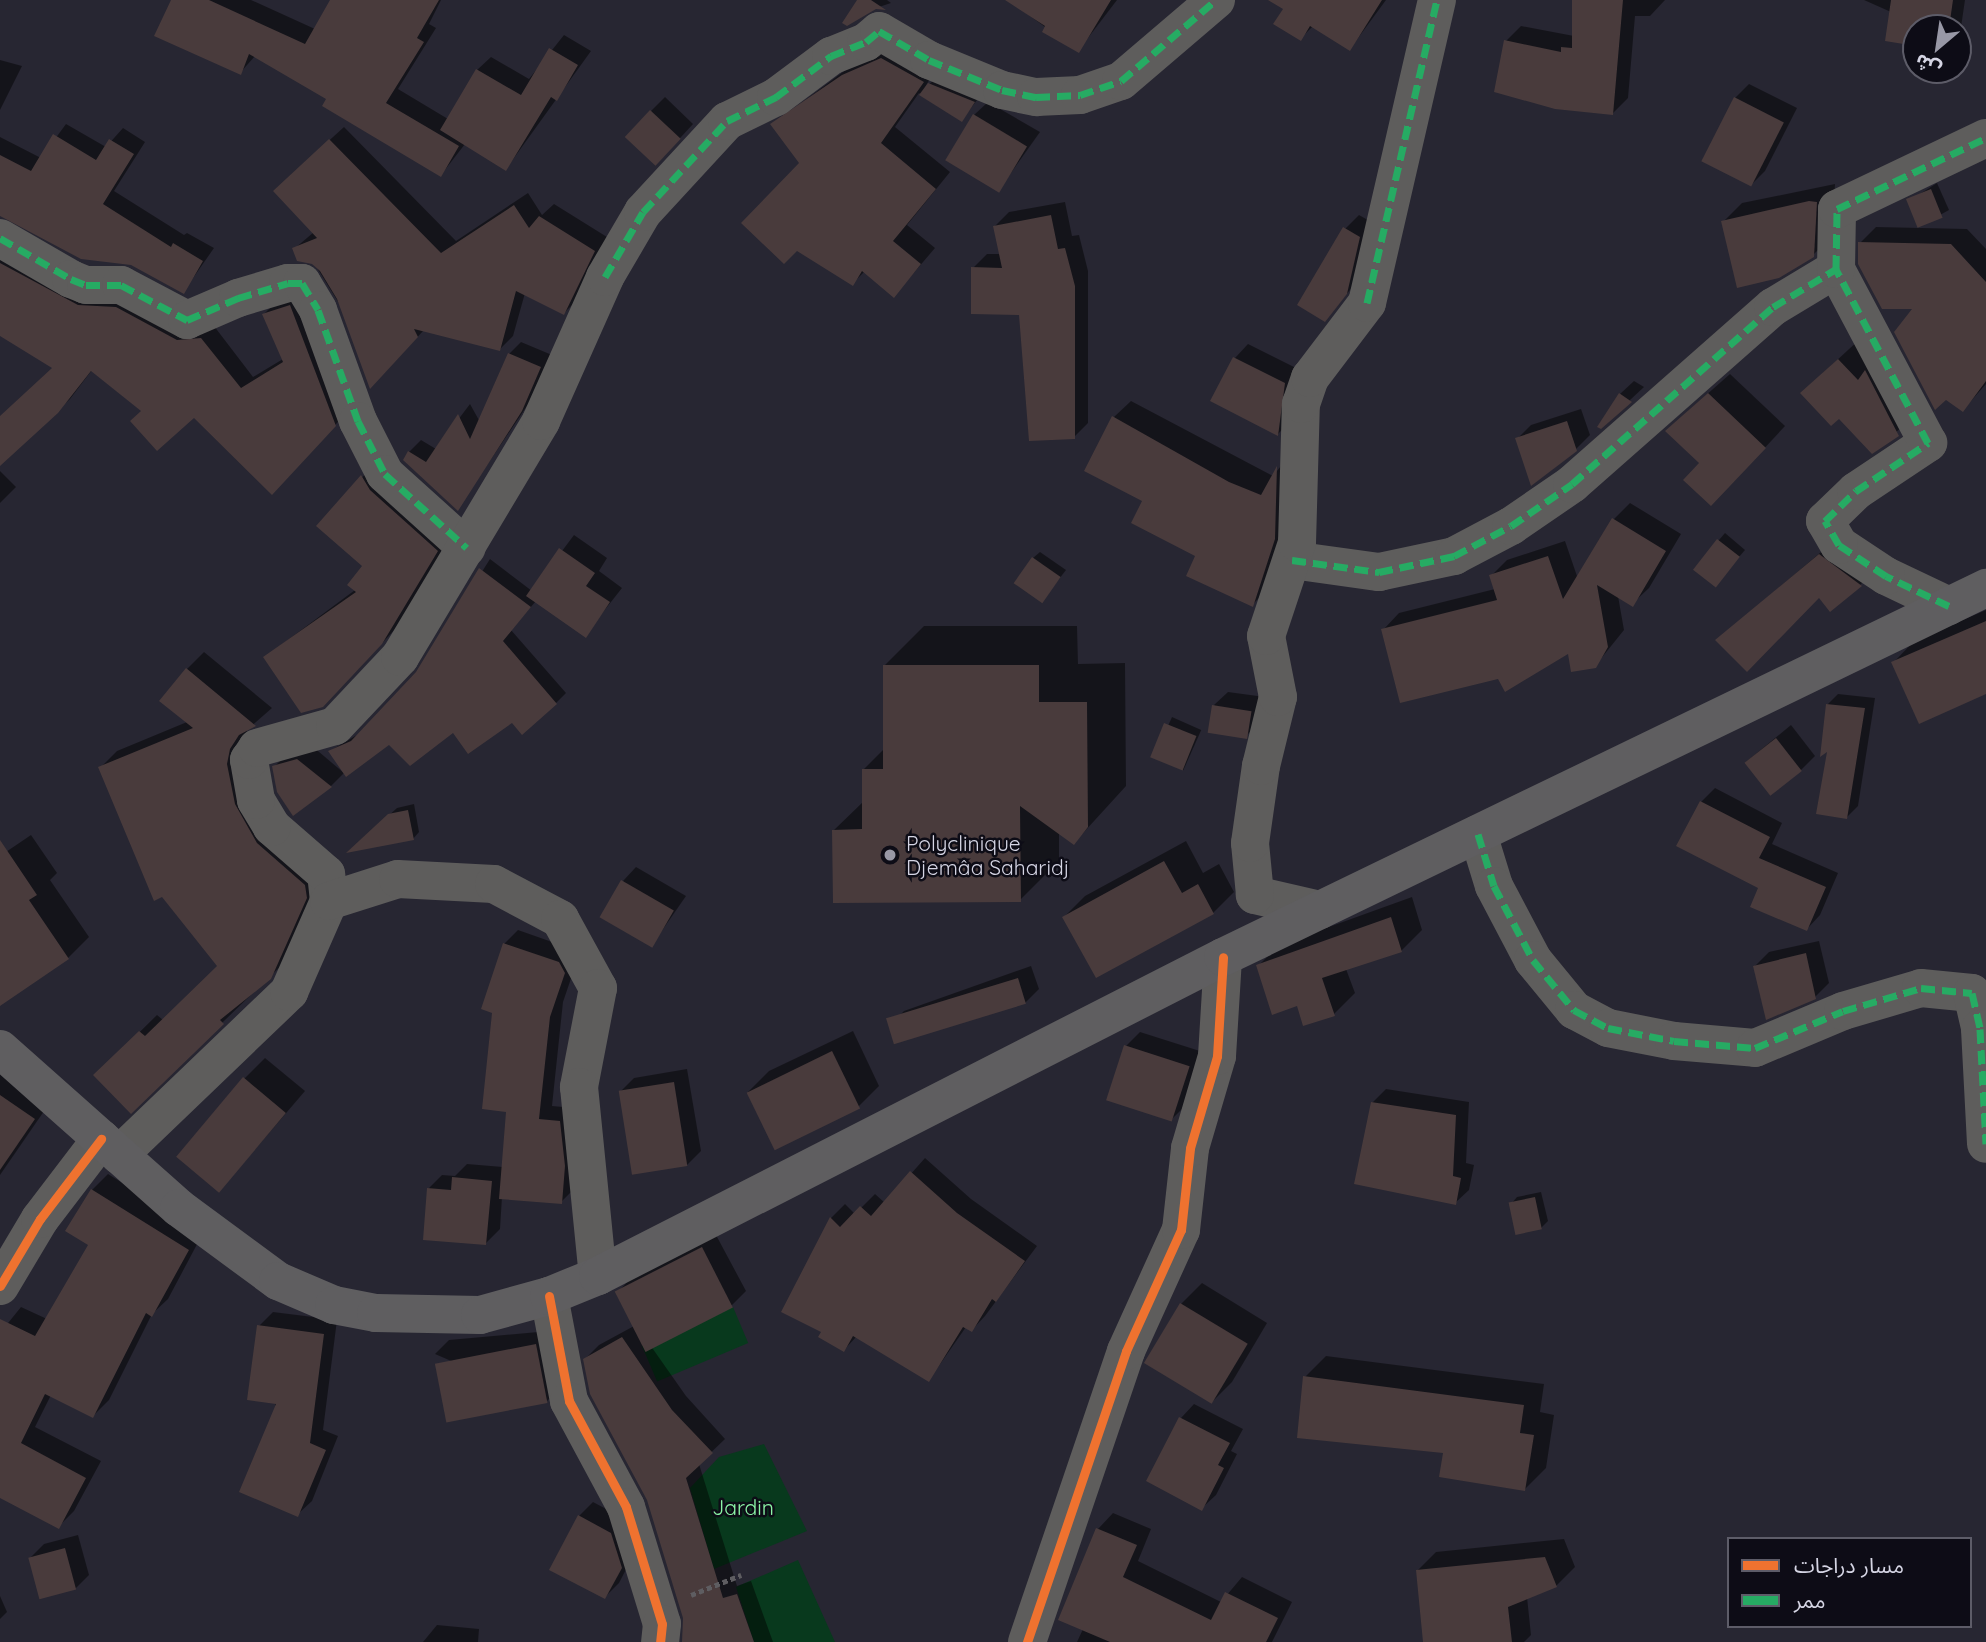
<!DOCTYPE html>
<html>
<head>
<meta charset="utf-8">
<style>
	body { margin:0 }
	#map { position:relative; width:1986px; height:1642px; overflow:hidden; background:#272632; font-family:Quicksand,"Noto Sans Arabic",sans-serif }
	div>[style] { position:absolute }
	.green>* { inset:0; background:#08391d; transform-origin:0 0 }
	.shadow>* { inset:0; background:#0007; transform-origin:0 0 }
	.building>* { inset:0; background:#493b3c; transform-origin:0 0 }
	.path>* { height:4.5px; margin-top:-2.25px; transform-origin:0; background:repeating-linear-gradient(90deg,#5e5d61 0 5px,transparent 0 8.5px) }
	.minor>* { height:38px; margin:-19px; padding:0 19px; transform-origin:19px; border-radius:19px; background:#5e5d5c }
	.major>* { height:38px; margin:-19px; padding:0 19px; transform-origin:19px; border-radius:19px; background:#5f5e60 }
	.quiet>* { height:7px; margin-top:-3.5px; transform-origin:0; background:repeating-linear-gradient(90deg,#26ab63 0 14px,transparent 0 21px) }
	.cycleway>* { height:9px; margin:-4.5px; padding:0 4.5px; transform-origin:4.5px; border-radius:4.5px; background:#ef722f }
	.dots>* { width:19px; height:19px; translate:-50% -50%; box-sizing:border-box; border:4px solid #0d0c16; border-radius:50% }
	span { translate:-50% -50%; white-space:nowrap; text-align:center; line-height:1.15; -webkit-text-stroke:5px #0d0c16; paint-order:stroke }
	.poi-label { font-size:21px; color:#d5d5e4 }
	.left { translate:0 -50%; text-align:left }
	.park-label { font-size:21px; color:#8cf6a7 }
	.legend { position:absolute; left:1727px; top:1537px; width:245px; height:91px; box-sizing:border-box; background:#0d0c16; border:2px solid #5d5c68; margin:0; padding:9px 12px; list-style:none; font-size:21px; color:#d5d5e4 }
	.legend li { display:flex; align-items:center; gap:14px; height:35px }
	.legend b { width:35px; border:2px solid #5d5c68 }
	.north { position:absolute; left:1902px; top:14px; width:70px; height:70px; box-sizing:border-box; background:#0d0c16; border:2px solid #5d5c68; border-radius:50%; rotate:209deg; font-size:19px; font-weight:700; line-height:28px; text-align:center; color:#d5d5e4 }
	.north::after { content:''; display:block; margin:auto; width:24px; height:32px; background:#9898a6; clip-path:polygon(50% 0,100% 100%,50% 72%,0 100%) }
</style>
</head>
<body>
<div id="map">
	<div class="green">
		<div style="left:733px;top:1307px;width:39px;height:99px;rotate:67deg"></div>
		<div style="clip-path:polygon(764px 1444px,807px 1531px,714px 1569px,690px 1488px,719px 1457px)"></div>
		<div style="clip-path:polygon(798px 1560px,835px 1642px,754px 1642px,736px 1587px)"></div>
	</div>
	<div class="shadow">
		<div style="clip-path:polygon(173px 0,251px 0,315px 29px,332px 0,441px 0,429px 24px,436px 28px,398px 89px,448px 119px,477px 70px,491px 57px,529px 79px,564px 35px,591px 51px,506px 169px,465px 144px,441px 175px,329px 99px,255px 56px,240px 73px)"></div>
		<div style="clip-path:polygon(859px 0,887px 0,891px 3px,876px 8px)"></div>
		<div style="clip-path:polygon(1008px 0,1117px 0,1078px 51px)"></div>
		<div style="clip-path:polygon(1290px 0,1386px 0,1350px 49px,1313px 26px,1300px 39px)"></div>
		<div style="clip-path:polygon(1574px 0,1665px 0,1650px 16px,1635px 16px,1628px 98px,1613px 113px,1506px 41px,1521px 26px,1574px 36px)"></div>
		<div style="clip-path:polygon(1864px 0,1965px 0,1960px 34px,1958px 28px,1916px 28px,1916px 44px,1891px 12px)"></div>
		<div style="clip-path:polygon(898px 43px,938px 65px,924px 89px,936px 78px,980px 96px,962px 120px,919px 93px,895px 127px,950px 172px,907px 225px,935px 248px,894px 296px,865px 271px,852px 284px,801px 163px,772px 125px,859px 60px)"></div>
		<div style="clip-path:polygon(0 60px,22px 66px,0 110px)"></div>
		<div style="clip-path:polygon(1749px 84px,1797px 108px,1765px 171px,1751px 185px,1735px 98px)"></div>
		<div style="clip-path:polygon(665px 97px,693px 124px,670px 149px,651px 111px)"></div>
		<div style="clip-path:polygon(988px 102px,1040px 132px,998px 191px,974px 115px)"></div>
		<div style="clip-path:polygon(66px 124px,106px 147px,123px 128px,145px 142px,114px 191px,184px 235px,187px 233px,214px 248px,184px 291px,131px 264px,0 215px,0 137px,41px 158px)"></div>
		<div style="clip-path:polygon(344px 127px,456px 241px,528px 193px,542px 215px,554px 204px,607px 237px,577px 300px,564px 313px,525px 293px,513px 336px,500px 349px,424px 330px,383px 374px,314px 263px,294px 249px,314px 232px,289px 177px)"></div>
		<div style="clip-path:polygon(1937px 183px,1949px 210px,1920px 226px,1909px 201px)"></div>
		<div style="clip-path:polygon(1835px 184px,1832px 236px,1813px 255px,1723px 222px,1742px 203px)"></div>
		<div style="clip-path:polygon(1065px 202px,1072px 236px,1079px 235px,1088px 271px,1088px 423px,1074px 437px,1021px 313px,973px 268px,987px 254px,1001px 254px,995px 226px,1009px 212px)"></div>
		<div style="clip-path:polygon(1359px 215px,1373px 223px,1360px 278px,1325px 320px,1345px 229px)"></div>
		<div style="clip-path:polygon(1876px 227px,1967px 229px,1986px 249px,1986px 384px,1963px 410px,1915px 308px,1860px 243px)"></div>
		<div style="clip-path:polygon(0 242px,214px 326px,253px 377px,283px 359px,264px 314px,276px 302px,302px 294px,347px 412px,284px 481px,194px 416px,143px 410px,92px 370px,70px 399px,0 464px,0 417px,54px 368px,0 303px)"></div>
		<div style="clip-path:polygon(1860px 339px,1919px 413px,1872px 452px,1823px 373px)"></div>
		<div style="clip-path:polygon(521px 342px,552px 355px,533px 397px,458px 508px,409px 452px,421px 440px,436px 449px,470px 404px,480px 422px,509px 354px)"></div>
		<div style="clip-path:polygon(1248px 344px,1298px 369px,1291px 420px,1278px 434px,1212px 400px,1235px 358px)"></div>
		<div style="clip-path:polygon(1730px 374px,1785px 426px,1732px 483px,1701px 463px,1688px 411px)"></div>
		<div style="clip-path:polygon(1634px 381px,1644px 387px,1601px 427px,1620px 394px)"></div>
		<div style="clip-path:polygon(1131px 401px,1273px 476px,1292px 452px,1291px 521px,1269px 588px,1252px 605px,1198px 555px,1114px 417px)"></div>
		<div style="clip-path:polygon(1581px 409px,1590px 435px,1576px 449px,1517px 439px,1531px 425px)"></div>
		<div style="clip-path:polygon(378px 460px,453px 534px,399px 625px,340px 688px,265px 657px,355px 590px,365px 566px,318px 526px)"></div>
		<div style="clip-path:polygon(0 471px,16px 487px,0 503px)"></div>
		<div style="clip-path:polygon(1630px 503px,1681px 534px,1649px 588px,1632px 604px,1618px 596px,1624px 630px,1595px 666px,1569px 651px,1498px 677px,1383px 630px,1399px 613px,1495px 589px,1491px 576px,1507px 560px,1565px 541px,1578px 579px,1614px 519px)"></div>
		<div style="clip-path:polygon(1725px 533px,1745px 550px,1720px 579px,1694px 569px)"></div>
		<div style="clip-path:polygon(574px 535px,607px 558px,599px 571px,622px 588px,585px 635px,536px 601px,511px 630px,566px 693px,556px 703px,522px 732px,512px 721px,330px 751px,362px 732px,418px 673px,490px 559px,532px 591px)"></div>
		<div style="clip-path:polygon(1834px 541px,1874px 571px,1860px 585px,1830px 610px,1819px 596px,1717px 640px)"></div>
		<div style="clip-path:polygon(1040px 552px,1066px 570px,1042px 601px,1033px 558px)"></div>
		<div style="clip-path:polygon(1986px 610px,1986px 692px,1894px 662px,1914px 641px)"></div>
		<div style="clip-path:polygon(924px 626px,1077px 626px,1078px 664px,1125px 663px,1126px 786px,1074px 843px,1059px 832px,1059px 861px,1020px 900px,834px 830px,864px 801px,864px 769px,885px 748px,885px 665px)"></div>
		<div style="clip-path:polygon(204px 652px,272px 708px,247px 730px,244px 746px,251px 787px,322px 868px,287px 960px,131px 1111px,96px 1075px,157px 1015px,163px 1020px,219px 966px,100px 768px,117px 751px,187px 722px,187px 669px)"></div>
		<div style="clip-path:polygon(1228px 692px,1265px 697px,1259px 723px,1245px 737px,1214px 705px)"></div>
		<div style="clip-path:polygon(1838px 694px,1875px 698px,1858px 806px,1847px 817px,1827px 705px)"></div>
		<div style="left:1172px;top:717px;width:32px;height:44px;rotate:24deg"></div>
		<div style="clip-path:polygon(1791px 725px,1815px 756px,1801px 770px,1746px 762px)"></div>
		<div style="clip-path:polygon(312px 746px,344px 773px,331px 786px,274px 767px,288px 753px)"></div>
		<div style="clip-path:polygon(1715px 788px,1782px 823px,1772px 844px,1838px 873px,1820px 915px,1807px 929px,1761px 887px,1701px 802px)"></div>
		<div style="clip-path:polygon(414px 804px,419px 832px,413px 839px,354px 847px,397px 808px)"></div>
		<div style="clip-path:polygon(31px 835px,57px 873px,50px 880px,89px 937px,68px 958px,0 986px,0 856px)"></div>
		<div style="clip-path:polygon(1186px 841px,1203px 873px,1219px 864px,1234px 892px,1213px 913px,1097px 976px,1064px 917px,1085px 896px)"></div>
		<div style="clip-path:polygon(636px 867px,686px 896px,652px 945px,623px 881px)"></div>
		<div style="clip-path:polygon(1412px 897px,1422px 930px,1401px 951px,1346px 969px,1355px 993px,1334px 1014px,1298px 1004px,1258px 966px,1279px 945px)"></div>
		<div style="clip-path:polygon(518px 930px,572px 949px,578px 958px,563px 1002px,552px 1106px,574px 1108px,575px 1188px,561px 1202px,502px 1197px,500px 1229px,486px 1243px,428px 1189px,442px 1175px,455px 1176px,467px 1164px,503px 1167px,508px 1110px,504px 944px)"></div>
		<div style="clip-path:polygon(1819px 941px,1829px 983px,1815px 997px,1755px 966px,1769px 952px)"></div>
		<div style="clip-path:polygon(1031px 966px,1039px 989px,1025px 1003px,890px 1025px,904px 1011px)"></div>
		<div style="clip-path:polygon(853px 1031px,879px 1086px,858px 1107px,748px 1092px,769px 1071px)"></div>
		<div style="clip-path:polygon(1140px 1032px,1203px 1052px,1186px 1105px,1172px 1119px,1126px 1046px)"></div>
		<div style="clip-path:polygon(0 1048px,51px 1101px,0 1175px)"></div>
		<div style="clip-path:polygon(265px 1058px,305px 1091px,220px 1190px,244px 1079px)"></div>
		<div style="clip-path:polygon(687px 1069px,701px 1151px,687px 1165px,621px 1091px,634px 1078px)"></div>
		<div style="clip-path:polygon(1386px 1089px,1469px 1102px,1466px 1163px,1474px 1165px,1469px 1190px,1455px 1203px,1372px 1103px)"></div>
		<div style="clip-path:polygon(925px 1158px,971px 1199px,1037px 1246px,985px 1316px,972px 1330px,966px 1327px,929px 1380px,857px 1336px,844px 1350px,823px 1331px,783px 1311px,831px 1218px,845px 1204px,855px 1214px,875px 1194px,885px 1203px)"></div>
		<div style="clip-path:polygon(108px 1174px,203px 1233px,168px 1299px,152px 1314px,109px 1400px,93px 1416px,51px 1395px,35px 1427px,101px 1461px,74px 1511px,59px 1526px,0 1496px,0 1333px,21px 1307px,47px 1319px,90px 1244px,67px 1230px,92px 1190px)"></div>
		<div style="clip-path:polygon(1541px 1192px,1548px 1221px,1541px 1228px,1511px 1204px,1517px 1197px)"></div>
		<div style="clip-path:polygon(716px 1235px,746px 1291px,732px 1305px,648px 1342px,686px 1396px,725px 1439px,699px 1464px,737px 1586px,751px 1581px,773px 1642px,684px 1642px,685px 1617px,648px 1500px,585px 1359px,599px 1345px,634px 1326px,618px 1292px,631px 1278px)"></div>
		<div style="clip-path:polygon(1202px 1283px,1267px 1323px,1232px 1382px,1211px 1403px,1181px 1304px)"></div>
		<div style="clip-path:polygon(273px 1312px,337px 1320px,323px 1430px,338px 1436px,312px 1501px,298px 1514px,259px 1326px)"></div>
		<div style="clip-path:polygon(549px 1331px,560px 1388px,546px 1402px,435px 1354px,449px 1340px)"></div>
		<div style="clip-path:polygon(1326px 1356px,1544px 1384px,1540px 1412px,1554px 1415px,1546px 1468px,1525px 1489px,1445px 1452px,1305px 1377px)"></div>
		<div style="clip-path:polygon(1194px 1404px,1243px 1429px,1231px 1451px,1237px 1454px,1216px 1495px,1202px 1508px,1181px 1418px)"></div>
		<div style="clip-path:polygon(593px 1502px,625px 1519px,635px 1552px,619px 1583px,605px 1597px,579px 1516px)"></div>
		<div style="clip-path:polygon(1113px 1513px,1151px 1529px,1138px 1561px,1221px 1602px,1242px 1577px,1292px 1602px,1272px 1642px,1077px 1642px,1083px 1629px,1098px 1529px)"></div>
		<div style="clip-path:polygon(78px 1535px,89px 1575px,75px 1589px,30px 1558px,44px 1544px)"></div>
		<div style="clip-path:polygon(1564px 1539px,1575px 1567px,1556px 1586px,1527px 1597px,1531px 1635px,1524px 1642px,1425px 1642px,1417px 1571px,1436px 1552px)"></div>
		<div style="clip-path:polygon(0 1596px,7px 1612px,0 1619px)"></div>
		<div style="clip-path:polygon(437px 1625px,479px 1629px,478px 1642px,423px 1642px)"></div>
	</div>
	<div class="building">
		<div style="clip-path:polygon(171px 0,209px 0,305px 44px,330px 0,439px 0,417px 38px,424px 42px,386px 103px,459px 146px,441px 177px,322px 106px,326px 99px,249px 54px,241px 75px,154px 36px)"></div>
		<div style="clip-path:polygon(857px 0,871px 0,886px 10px,876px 9px,847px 26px,842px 23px)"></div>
		<div style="clip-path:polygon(1005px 0,1111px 0,1079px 53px,1042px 32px,1045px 26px)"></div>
		<div style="clip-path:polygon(1268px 0,1382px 0,1350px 51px,1310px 26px,1301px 41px,1273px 24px,1283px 9px)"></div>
		<div style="clip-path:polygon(1572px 0,1623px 0,1613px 115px,1555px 109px,1494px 92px,1504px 40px,1561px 52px,1561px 47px,1572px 48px)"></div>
		<div style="clip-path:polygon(1891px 0,1953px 0,1949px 28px,1916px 28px,1916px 46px,1885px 41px)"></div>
		<div style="clip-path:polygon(549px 48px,578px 65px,557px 101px,551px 97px,506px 171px,440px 130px,476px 69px,521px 95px)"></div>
		<div style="clip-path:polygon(881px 58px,924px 82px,881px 143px,936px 189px,893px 241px,921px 264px,894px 298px,862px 271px,853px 286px,797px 251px,784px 264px,741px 223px,799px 163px,770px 124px,842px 75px)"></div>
		<div style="clip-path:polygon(928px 83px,975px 102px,962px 122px,919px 95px)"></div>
		<div style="left:1734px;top:97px;width:56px;height:72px;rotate:27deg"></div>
		<div style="left:650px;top:110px;width:42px;height:37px;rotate:43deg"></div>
		<div style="left:973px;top:114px;width:63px;height:54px;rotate:31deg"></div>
		<div style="clip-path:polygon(53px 134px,96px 160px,109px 139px,134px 154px,103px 204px,171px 247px,173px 243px,203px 261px,184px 294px,131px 265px,81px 259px,0 216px,0 155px,31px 171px)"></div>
		<div style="clip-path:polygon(329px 139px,441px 253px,514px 205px,529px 228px,539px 216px,595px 251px,564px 315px,516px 291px,500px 351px,414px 329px,418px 337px,370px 389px,337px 299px,320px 271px,312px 264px,297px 261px,292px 248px,317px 238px,273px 191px)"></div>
		<div style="left:1931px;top:189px;width:31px;height:27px;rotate:68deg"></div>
		<div style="clip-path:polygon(1809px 201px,1817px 202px,1814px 257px,1779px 278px,1737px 288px,1721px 221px)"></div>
		<div style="clip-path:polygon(1051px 215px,1058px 249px,1065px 248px,1075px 286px,1075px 439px,1029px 441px,1019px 315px,971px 314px,971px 267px,1002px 268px,993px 226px)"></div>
		<div style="clip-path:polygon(1343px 227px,1360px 237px,1347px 294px,1325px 322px,1297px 305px)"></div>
		<div style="clip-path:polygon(1858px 242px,1951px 244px,1986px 282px,1986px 381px,1963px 412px,1946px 400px,1935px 410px,1894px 332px,1912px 309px,1882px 309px,1858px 264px)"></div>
		<div style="clip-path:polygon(0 263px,78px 305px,116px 307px,177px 340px,201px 338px,241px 388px,283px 362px,262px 314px,290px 305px,336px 426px,272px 495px,194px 418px,157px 451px,130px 421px,141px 411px,91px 371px,58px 413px,0 466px,0 416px,52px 368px,0 336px)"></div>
		<div style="clip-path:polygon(508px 353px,541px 367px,522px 411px,458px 511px,403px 460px,408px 451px,426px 462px,458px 414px,470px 439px)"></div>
		<div style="clip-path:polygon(1233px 357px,1285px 383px,1278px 436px,1210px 401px)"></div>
		<div style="clip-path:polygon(1838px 359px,1858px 380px,1865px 370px,1899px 436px,1872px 454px,1839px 419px,1831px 426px,1800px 393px)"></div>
		<div style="clip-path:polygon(1619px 393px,1632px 402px,1601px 429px,1597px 427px)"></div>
		<div style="clip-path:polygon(1708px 393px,1766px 448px,1711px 506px,1683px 480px,1699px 463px,1665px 431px)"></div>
		<div style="clip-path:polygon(1112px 416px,1229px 482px,1261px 495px,1277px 466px,1275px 539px,1253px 607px,1186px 576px,1195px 556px,1131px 523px,1142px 501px,1084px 471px)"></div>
		<div style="clip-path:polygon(1567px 421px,1577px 451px,1531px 486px,1515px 438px)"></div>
		<div style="clip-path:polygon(361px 475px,370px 490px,438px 551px,382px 644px,323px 707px,301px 713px,263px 657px,356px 592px,347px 585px,362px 566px,316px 526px)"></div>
		<div style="clip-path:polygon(1612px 518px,1666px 551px,1633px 607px,1597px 585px,1608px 647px,1596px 668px,1571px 672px,1568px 654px,1505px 692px,1498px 679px,1400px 703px,1381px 629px,1497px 600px,1489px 575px,1548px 556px,1563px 599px)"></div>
		<div style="left:1717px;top:539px;width:29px;height:39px;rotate:38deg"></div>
		<div style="clip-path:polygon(559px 548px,595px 573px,586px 586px,610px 602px,586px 638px,526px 596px)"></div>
		<div style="clip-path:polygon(1819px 554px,1862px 586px,1830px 612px,1819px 598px,1747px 672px,1715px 640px)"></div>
		<div style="left:1032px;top:557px;width:35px;height:32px;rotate:35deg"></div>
		<div style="clip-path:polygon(479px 568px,531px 607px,503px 641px,557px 704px,522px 735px,512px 723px,468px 754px,453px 733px,410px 766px,389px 745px,346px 777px,328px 751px,351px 741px,416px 672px)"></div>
		<div style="clip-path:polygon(1986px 621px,1986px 694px,1919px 724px,1891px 662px)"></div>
		<div style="clip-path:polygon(883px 665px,1039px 665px,1039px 702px,1087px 702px,1088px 827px,1074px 845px,1020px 806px,1021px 902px,833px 903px,832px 830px,862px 829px,862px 769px,883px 769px)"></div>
		<div style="clip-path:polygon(186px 668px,256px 726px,239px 735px,230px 749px,227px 764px,235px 804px,257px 843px,305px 885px,307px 898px,271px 979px,220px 1020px,224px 1024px,131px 1114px,93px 1075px,139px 1031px,145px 1036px,217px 966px,162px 897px,154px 901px,98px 767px,193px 728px,159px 701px)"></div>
		<div style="clip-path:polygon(1826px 704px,1865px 708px,1847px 819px,1816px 814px,1827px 752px,1820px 757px)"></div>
		<div style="left:1212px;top:705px;width:40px;height:28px;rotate:9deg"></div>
		<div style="left:1164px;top:723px;width:35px;height:37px;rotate:22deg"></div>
		<div style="left:1776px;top:738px;width:42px;height:40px;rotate:52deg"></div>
		<div style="clip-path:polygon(297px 759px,332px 787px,293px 816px,277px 792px,272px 766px)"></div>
		<div style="clip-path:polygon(1700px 801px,1770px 837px,1759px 858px,1826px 887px,1807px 931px,1750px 907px,1758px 888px,1676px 846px)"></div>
		<div style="clip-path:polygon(408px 810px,414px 840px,346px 853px,388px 814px)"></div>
		<div style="clip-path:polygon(0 840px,37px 895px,29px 900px,69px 959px,0 1006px)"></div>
		<div style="clip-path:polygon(1164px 861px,1182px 893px,1198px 884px,1214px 914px,1096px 978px,1062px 917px)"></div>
		<div style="left:621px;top:880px;width:61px;height:43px;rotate:30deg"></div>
		<div style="clip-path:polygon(1391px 917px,1402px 952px,1322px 978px,1335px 1016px,1303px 1026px,1297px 1006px,1272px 1015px,1256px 965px)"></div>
		<div style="clip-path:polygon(503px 943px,559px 962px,565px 973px,550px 1017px,539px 1119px,560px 1121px,565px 1166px,562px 1204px,499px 1199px,506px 1112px,482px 1109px,492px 1013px,481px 1009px)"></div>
		<div style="clip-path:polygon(1806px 953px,1816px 999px,1766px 1020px,1753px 966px)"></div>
		<div style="left:1018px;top:978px;width:27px;height:138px;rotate:73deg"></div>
		<div style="left:1124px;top:1045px;width:69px;height:58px;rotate:18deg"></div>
		<div style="left:832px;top:1051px;width:64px;height:95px;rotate:64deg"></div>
		<div style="left:243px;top:1077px;width:56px;height:104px;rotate:40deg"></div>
		<div style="left:674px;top:1082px;width:85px;height:56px;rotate:81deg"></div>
		<div style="clip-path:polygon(0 1095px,35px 1119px,0 1170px)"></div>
		<div style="clip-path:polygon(1371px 1102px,1456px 1115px,1453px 1176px,1461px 1178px,1456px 1205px,1354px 1184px)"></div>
		<div style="clip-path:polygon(910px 1171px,957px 1213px,1025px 1261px,996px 1302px,992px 1299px,972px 1332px,963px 1327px,929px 1382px,853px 1336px,844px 1352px,818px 1337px,821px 1332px,781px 1312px,830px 1217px,840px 1227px,860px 1206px,871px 1216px)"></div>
		<div style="clip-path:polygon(452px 1177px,492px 1181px,486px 1245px,423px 1240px,427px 1188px,451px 1190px)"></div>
		<div style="clip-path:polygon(91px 1189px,189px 1250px,152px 1317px,146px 1313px,93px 1418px,45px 1394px,21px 1443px,86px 1478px,59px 1529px,0 1498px,0 1319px,35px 1336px,88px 1245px,65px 1231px)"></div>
		<div style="left:1535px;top:1197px;width:33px;height:27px;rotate:78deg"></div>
		<div style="left:702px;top:1247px;width:68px;height:98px;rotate:63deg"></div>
		<div style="left:1180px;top:1303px;width:79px;height:70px;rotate:31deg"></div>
		<div style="clip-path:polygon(257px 1325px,324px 1334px,310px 1443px,326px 1450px,298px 1517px,239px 1492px,276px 1404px,247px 1400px)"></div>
		<div style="clip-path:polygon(622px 1337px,672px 1410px,713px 1453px,686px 1478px,723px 1598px,737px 1594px,754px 1642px,682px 1642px,683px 1618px,647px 1500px,590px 1394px,583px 1359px)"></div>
		<div style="left:536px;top:1344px;width:60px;height:103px;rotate:79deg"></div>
		<div style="clip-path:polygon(1303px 1376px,1524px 1405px,1520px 1433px,1534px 1435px,1525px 1491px,1439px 1477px,1443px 1453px,1297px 1438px)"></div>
		<div style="clip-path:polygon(1179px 1417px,1230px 1443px,1218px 1465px,1224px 1468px,1202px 1511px,1146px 1481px)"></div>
		<div style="clip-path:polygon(578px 1515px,611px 1533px,622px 1568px,605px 1599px,549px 1570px)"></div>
		<div style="clip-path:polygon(1096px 1528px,1137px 1545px,1123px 1577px,1211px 1620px,1225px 1592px,1278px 1618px,1266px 1642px,1110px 1642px,1058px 1620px)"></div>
		<div style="left:65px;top:1548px;width:43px;height:38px;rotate:75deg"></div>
		<div style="clip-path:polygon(1545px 1557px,1557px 1587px,1508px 1607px,1512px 1642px,1423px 1642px,1416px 1570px)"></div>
	</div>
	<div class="path">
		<div style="left:691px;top:1595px;width:54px;rotate:-21.8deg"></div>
	</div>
	<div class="minor">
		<div style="left:0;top:238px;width:82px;rotate:30deg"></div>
		<div style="left:71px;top:279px;width:16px;rotate:22deg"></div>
		<div style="left:86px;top:285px;width:35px"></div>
		<div style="left:121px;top:285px;width:75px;rotate:27.9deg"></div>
		<div style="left:187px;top:320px;width:56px;rotate:-23.3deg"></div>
		<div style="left:238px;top:298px;width:52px;rotate:-16.7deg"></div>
		<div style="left:288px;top:283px;width:14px"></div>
		<div style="left:302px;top:283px;width:31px;rotate:59deg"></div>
		<div style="left:318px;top:310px;width:118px;rotate:70.2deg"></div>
		<div style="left:358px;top:421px;width:59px;rotate:63deg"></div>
		<div style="left:385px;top:474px;width:110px;rotate:42.1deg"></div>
		<div style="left:1292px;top:560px;width:88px;rotate:7.9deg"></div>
		<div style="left:1379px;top:572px;width:77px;rotate:-12deg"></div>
		<div style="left:1454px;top:556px;width:64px;rotate:-27.8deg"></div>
		<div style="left:1511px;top:526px;width:74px;rotate:-34.5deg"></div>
		<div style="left:1572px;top:484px;width:268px;rotate:-41.4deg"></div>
		<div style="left:1773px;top:307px;width:74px;rotate:-31.1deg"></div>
		<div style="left:1949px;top:606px;width:70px;rotate:-154.5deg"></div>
		<div style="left:1886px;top:576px;width:56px;rotate:-146.6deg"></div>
		<div style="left:1839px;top:545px;width:28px;rotate:-120deg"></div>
		<div style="left:1825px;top:521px;width:43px;rotate:-44.1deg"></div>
		<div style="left:1856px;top:491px;width:87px;rotate:-33.7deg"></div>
		<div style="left:1928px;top:443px;width:197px;rotate:-117.9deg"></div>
		<div style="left:1836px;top:269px;width:60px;rotate:-89deg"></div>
		<div style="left:1837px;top:209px;width:165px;rotate:-25.5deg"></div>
		<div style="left:1478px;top:834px;width:54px;rotate:72.9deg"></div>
		<div style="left:1494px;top:886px;width:84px;rotate:62.2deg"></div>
		<div style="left:1533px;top:960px;width:65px;rotate:50.6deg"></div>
		<div style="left:1574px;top:1010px;width:38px;rotate:28deg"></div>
		<div style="left:1608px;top:1028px;width:67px;rotate:11.1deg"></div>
		<div style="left:1674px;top:1041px;width:81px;rotate:4.9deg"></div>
		<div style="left:1755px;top:1048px;width:95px;rotate:-22.8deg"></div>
		<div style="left:1843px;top:1011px;width:81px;rotate:-16.4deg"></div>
		<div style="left:1921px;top:988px;width:51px;rotate:5.6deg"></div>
		<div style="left:1972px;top:993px;width:37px;rotate:77deg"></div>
		<div style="left:1980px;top:1029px;width:115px;rotate:87deg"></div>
		<div style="left:329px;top:901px;width:27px;rotate:-96deg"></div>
		<div style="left:326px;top:874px;width:72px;rotate:-139deg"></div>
		<div style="left:272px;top:827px;width:31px;rotate:-121deg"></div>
		<div style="left:256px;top:800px;width:41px;rotate:-99.9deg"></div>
		<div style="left:249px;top:760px;width:14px;rotate:-56deg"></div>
		<div style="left:257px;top:748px;width:81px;rotate:-15.8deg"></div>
		<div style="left:335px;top:726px;width:95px;rotate:-46.7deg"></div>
		<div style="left:400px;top:657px;width:275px;rotate:-59.1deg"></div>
		<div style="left:541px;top:421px;width:158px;rotate:-66deg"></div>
		<div style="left:605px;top:277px;width:75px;rotate:-59.7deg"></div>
		<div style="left:643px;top:212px;width:124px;rotate:-47.3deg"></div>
		<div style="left:727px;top:121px;width:55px;rotate:-26.1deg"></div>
		<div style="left:776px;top:97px;width:69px;rotate:-36.7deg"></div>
		<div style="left:831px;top:56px;width:38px;rotate:-22deg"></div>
		<div style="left:866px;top:42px;width:17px;rotate:-40deg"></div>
		<div style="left:879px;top:31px;width:58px;rotate:30.1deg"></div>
		<div style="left:929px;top:60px;width:79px;rotate:22.3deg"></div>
		<div style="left:1002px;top:90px;width:35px;rotate:12deg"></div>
		<div style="left:1036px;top:97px;width:44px;rotate:-2.6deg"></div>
		<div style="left:1080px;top:95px;width:43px;rotate:-18.9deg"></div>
		<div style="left:1121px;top:81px;width:125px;rotate:-40.5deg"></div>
		<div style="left:1320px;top:910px;width:67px;rotate:-167deg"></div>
		<div style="left:1255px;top:895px;width:52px;rotate:-95.5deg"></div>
		<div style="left:1250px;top:843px;width:78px;rotate:-81.9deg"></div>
		<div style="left:1261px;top:766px;width:71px;rotate:-76.2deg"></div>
		<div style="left:1278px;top:697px;width:62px;rotate:-101.1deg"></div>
		<div style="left:1266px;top:636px;width:98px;rotate:-71.6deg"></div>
		<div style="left:1297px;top:543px;width:139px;rotate:-88.4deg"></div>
		<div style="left:1301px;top:404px;width:28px;rotate:-71deg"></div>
		<div style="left:1310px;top:378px;width:94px;rotate:-52.8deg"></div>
		<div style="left:1367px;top:303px;width:311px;rotate:-77deg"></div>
		<div style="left:119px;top:1155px;width:236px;rotate:-43.8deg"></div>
		<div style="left:289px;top:992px;width:99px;rotate:-66.3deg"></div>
		<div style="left:329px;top:901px;width:72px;rotate:-17.7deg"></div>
		<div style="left:398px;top:879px;width:96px;rotate:3deg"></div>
		<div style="left:494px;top:884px;width:75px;rotate:27.9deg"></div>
		<div style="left:560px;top:919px;width:79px;rotate:61.2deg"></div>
		<div style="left:598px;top:988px;width:101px;rotate:100.9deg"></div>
		<div style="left:579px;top:1087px;width:190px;rotate:84.3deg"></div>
		<div style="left:0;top:1286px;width:78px;rotate:-59.2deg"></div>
		<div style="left:40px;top:1219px;width:101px;rotate:-52.7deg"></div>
		<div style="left:549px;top:1296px;width:107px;rotate:79.2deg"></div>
		<div style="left:569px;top:1401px;width:120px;rotate:61.7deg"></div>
		<div style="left:626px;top:1507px;width:122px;rotate:72.9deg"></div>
		<div style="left:662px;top:1624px;width:18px;rotate:96deg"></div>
		<div style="left:1027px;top:1642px;width:307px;rotate:-71.2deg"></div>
		<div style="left:1126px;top:1351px;width:133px;rotate:-65.6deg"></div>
		<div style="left:1181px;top:1230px;width:82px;rotate:-83.7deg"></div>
		<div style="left:1190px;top:1148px;width:96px;rotate:-73.6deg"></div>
		<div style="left:1217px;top:1056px;width:99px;rotate:-86.5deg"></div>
	</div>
	<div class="major">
		<div style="left:0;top:1049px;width:239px;rotate:41.6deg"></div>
		<div style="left:179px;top:1208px;width:123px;rotate:36.4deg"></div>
		<div style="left:278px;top:1281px;width:61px;rotate:23.2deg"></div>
		<div style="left:334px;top:1305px;width:43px;rotate:10.8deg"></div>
		<div style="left:376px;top:1313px;width:104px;rotate:1.1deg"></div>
		<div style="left:480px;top:1315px;width:72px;rotate:-15.4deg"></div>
		<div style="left:549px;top:1296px;width:53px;rotate:-22.2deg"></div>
		<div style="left:598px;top:1276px;width:702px;rotate:-27.04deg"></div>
		<div style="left:1223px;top:957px;width:848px;rotate:-25.81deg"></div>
	</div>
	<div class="quiet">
		<div style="left:0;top:238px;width:82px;rotate:30deg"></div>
		<div style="left:71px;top:279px;width:16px;rotate:22deg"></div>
		<div style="left:86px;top:285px;width:35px"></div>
		<div style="left:121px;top:285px;width:75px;rotate:27.9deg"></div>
		<div style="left:187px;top:320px;width:56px;rotate:-23.3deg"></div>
		<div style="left:238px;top:298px;width:52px;rotate:-16.7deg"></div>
		<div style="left:288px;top:283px;width:14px"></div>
		<div style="left:302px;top:283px;width:31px;rotate:59deg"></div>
		<div style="left:318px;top:310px;width:118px;rotate:70.2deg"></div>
		<div style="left:358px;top:421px;width:59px;rotate:63deg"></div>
		<div style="left:385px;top:474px;width:110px;rotate:42.1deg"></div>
		<div style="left:605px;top:277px;width:75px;rotate:-59.7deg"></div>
		<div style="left:643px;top:212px;width:124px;rotate:-47.3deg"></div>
		<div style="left:727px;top:121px;width:55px;rotate:-26.1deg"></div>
		<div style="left:776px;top:97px;width:69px;rotate:-36.7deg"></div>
		<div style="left:831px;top:56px;width:38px;rotate:-22deg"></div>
		<div style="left:866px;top:42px;width:17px;rotate:-40deg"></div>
		<div style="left:879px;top:31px;width:58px;rotate:30.1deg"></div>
		<div style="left:929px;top:60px;width:79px;rotate:22.3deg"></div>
		<div style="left:1002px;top:90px;width:35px;rotate:12deg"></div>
		<div style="left:1036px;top:97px;width:44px;rotate:-2.6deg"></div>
		<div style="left:1080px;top:95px;width:43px;rotate:-18.9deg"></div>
		<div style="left:1121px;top:81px;width:125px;rotate:-40.5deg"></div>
		<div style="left:1367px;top:303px;width:311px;rotate:-77deg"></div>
		<div style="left:1292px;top:560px;width:88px;rotate:7.9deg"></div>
		<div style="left:1379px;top:572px;width:77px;rotate:-12deg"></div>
		<div style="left:1454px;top:556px;width:64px;rotate:-27.8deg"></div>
		<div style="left:1511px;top:526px;width:74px;rotate:-34.5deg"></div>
		<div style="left:1572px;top:484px;width:268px;rotate:-41.4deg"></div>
		<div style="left:1773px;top:307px;width:74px;rotate:-31.1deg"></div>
		<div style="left:1949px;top:606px;width:70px;rotate:-154.5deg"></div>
		<div style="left:1886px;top:576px;width:56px;rotate:-146.6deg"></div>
		<div style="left:1839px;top:545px;width:28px;rotate:-120deg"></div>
		<div style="left:1825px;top:521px;width:43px;rotate:-44.1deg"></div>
		<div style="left:1856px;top:491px;width:87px;rotate:-33.7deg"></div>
		<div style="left:1928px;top:443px;width:197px;rotate:-117.9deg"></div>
		<div style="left:1836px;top:269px;width:60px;rotate:-89deg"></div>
		<div style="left:1837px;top:209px;width:165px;rotate:-25.5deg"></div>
		<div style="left:1478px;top:834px;width:54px;rotate:72.9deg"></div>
		<div style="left:1494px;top:886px;width:84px;rotate:62.2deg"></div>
		<div style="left:1533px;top:960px;width:65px;rotate:50.6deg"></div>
		<div style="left:1574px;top:1010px;width:38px;rotate:28deg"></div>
		<div style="left:1608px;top:1028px;width:67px;rotate:11.1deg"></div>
		<div style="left:1674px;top:1041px;width:81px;rotate:4.9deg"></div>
		<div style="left:1755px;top:1048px;width:95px;rotate:-22.8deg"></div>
		<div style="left:1843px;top:1011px;width:81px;rotate:-16.4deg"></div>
		<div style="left:1921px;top:988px;width:51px;rotate:5.6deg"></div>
		<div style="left:1972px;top:993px;width:37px;rotate:77deg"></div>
		<div style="left:1980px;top:1029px;width:115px;rotate:87deg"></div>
	</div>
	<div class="cycleway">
		<div style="left:0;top:1286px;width:78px;rotate:-59.2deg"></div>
		<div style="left:40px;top:1219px;width:101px;rotate:-52.7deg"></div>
		<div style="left:549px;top:1296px;width:107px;rotate:79.2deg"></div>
		<div style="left:569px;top:1401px;width:120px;rotate:61.7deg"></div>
		<div style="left:626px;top:1507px;width:122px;rotate:72.9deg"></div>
		<div style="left:662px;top:1624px;width:18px;rotate:96deg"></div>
		<div style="left:1027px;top:1642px;width:307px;rotate:-71.2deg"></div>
		<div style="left:1126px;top:1351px;width:133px;rotate:-65.6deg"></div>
		<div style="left:1181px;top:1230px;width:82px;rotate:-83.7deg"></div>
		<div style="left:1190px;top:1148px;width:96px;rotate:-73.6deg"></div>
		<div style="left:1217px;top:1056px;width:99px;rotate:-86.5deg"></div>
	</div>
	<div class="dots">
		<div style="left:890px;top:855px;background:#9898a6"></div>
	</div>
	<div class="poi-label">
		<span class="left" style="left:906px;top:855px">Polyclinique<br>Djemâa Saharidj</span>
	</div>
	<div class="park-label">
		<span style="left:743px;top:1507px">Jardin</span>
	</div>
	<ul class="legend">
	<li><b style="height:9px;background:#ef722f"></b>مسار دراجات</li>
	<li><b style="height:9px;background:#26ab63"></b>ممر</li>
	</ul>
	<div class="north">ش</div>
</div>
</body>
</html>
